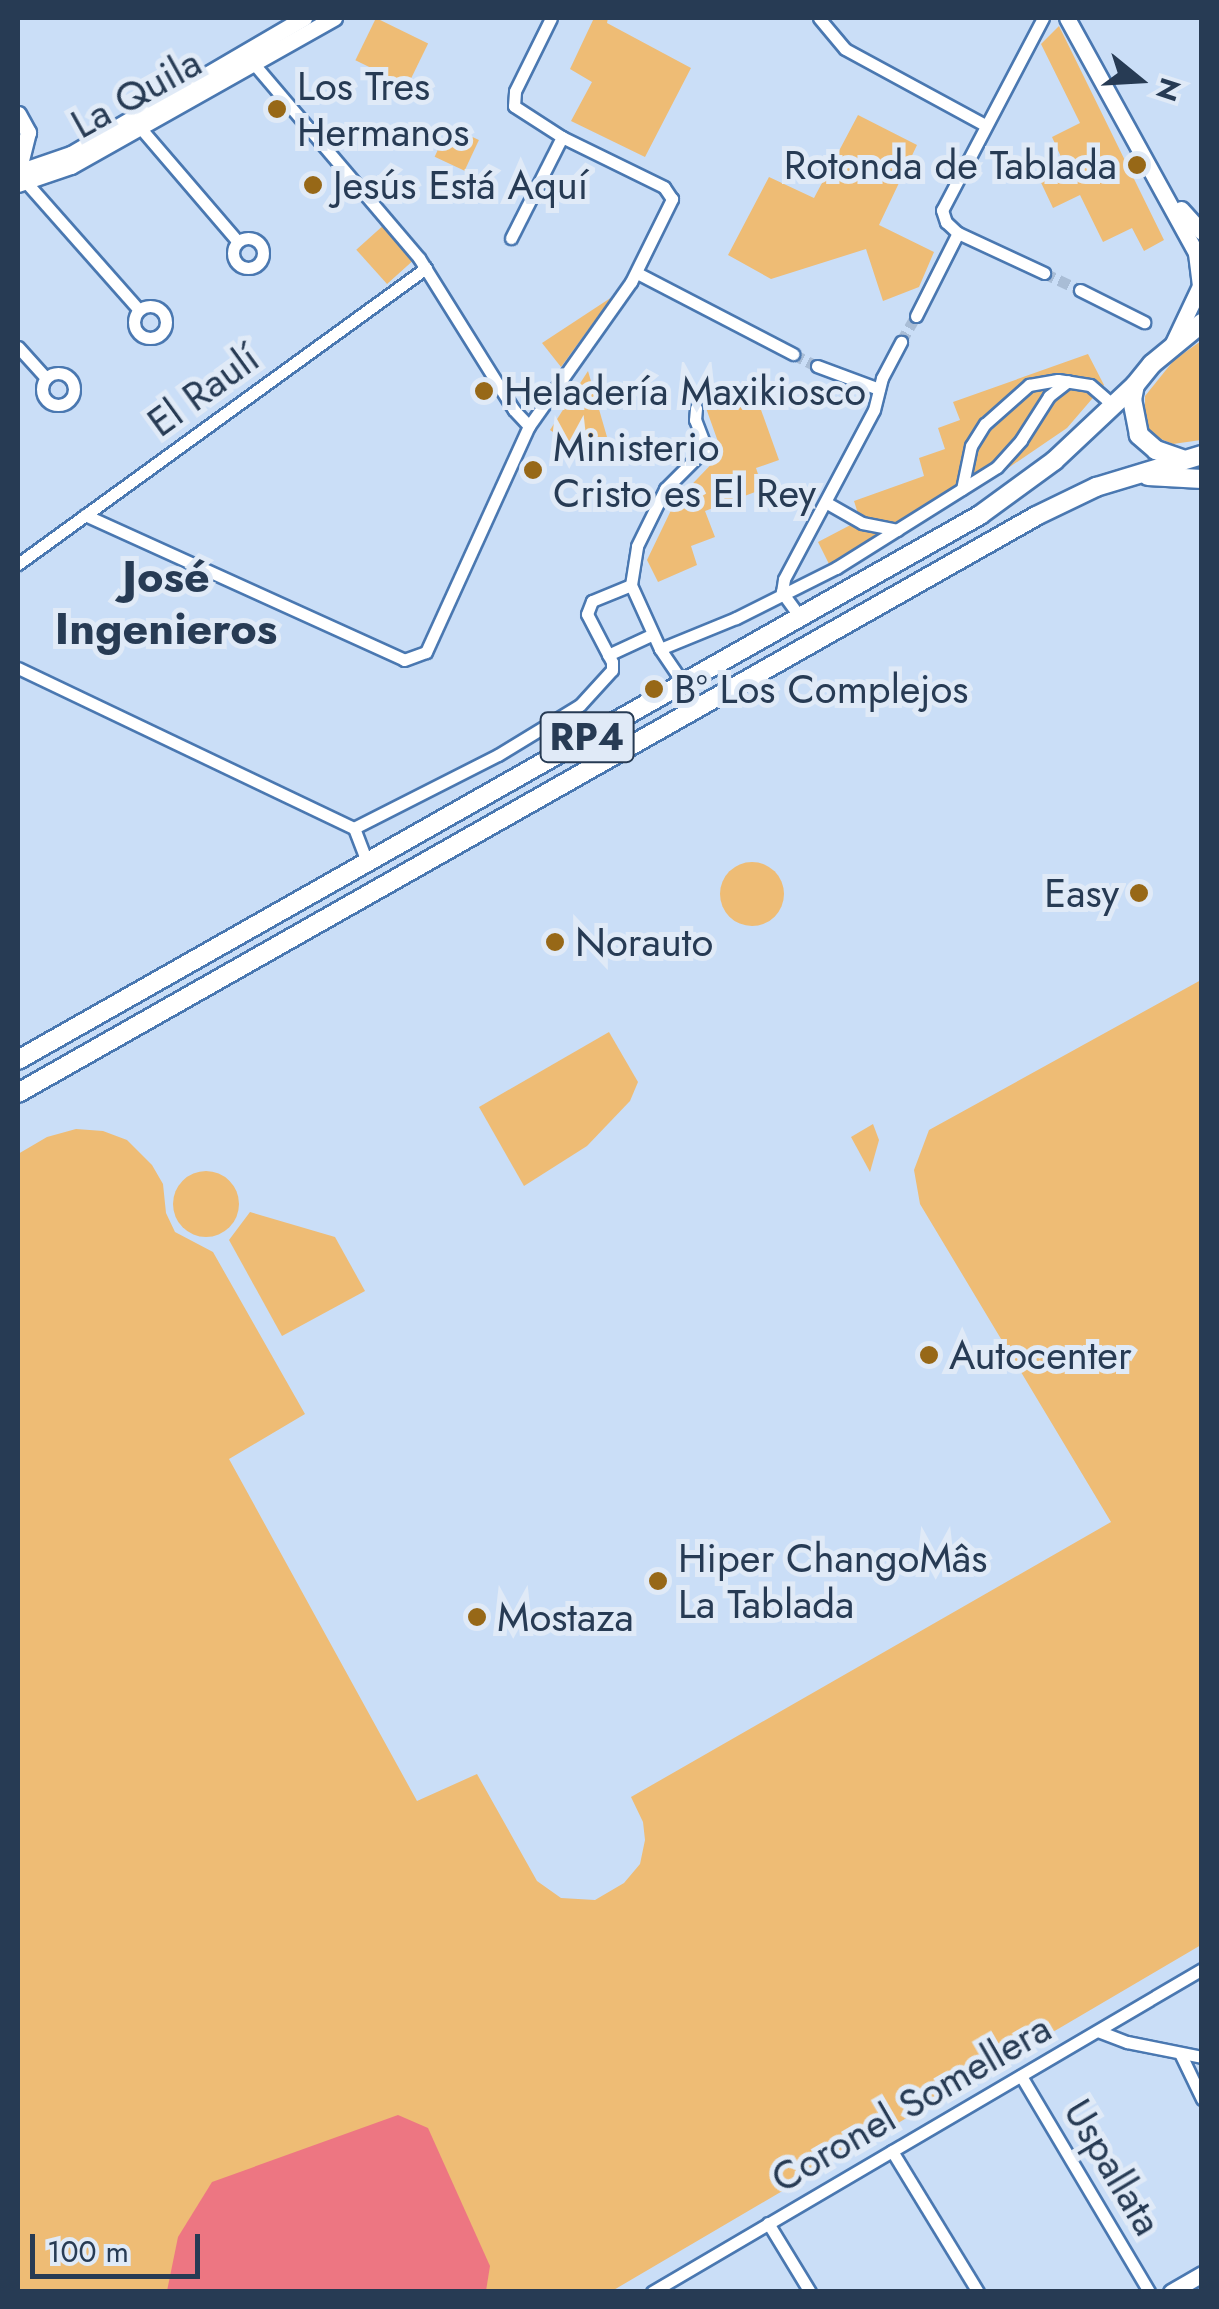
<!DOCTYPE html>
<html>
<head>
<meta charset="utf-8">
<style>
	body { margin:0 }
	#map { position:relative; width:1219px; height:2309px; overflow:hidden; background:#cadef7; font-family:Jost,sans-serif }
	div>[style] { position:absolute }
	.green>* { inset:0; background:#eebc75; transform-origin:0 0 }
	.round { border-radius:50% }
	.water>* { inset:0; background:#ed7682 }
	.street-tunnel>* { height:11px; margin-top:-5.5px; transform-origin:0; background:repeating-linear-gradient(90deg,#a9bdd6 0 11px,transparent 0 16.5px) }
	.roads { filter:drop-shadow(2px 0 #4a78b1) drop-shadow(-2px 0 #4a78b1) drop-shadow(0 2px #4a78b1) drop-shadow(0 -2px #4a78b1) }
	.street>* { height:11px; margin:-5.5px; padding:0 5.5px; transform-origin:5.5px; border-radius:5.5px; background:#fff }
	.street>.ring { margin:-5.5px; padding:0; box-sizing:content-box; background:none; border:11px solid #fff; border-radius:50% }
	.secondary>* { height:15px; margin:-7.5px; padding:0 7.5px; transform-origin:7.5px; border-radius:7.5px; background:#fff }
	.primary>* { height:18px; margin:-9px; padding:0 9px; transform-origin:9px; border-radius:9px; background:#fff }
	.dots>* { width:28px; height:28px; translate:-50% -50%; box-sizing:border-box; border:5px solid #e0eaf7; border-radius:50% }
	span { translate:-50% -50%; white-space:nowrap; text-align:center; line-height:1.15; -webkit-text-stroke:10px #e0eaf7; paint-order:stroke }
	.shield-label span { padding:2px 8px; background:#e0eaf7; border:2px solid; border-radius:8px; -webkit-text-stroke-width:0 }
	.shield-label { font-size:38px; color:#273b54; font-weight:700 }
	.poi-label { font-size:40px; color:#273b54 }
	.left { translate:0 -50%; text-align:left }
	.right { translate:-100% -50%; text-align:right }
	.street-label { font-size:40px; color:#273b54 }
	.quarter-label { font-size:45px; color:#273b54; font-weight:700 }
	.frame { position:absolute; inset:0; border:20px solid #273b54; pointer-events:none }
	.north { position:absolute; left:1089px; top:30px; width:100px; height:100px; -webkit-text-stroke:8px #e0eaf7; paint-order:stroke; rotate:108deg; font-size:28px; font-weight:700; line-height:40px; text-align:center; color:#273b54 }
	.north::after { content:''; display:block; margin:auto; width:35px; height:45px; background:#273b54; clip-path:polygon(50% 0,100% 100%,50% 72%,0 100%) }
	.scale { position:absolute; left:30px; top:2234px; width:170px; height:45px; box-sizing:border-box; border:5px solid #273b54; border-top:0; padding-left:12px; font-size:30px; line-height:35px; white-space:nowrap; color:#273b54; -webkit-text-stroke:8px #e0eaf7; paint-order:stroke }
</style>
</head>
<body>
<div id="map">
	<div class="green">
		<div style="left:376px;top:18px;width:58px;height:47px;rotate:26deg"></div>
		<div style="clip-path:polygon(594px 18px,608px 18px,607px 23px,691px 68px,645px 157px,571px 121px,592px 82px,570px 69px)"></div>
		<div style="clip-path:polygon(1059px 26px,1164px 240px,1144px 251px,1132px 228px,1103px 242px,1080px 195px,1053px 208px,1036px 172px,1062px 159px,1052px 137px,1080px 123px,1041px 44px)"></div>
		<div style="clip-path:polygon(858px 115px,917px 145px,879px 225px,934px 252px,919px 287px,883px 301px,866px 249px,771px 279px,728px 255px,769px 177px,814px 198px)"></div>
		<div style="left:449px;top:126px;width:33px;height:34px;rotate:25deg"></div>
		<div style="left:386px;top:223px;width:46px;height:40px;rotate:48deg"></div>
		<div style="clip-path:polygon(612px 297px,561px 367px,542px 343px)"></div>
		<div style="clip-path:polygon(1201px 341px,1201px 440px,1173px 444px,1156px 437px,1145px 425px,1145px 396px,1174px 360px)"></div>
		<div style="clip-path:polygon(1088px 354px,1104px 385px,1067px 428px,970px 494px,834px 574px,818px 542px,860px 520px,854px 501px,924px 476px,919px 458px,945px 449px,938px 428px,960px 420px,953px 402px)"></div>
		<div style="clip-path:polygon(588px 371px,607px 437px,585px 454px,550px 430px)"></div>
		<div style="clip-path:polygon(755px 393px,779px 460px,756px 468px,763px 489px,705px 511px,715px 537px,691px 546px,697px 565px,658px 582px,647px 560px,675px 502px,722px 453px,706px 408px)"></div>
		<div class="round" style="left:720px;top:862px;width:64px;height:64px"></div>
		<div style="clip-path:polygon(1201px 980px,1201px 1945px,612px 2291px,18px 2291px,18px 1154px,47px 1137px,76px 1129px,103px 1131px,127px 1140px,152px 1165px,163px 1184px,166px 1213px,175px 1232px,213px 1252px,305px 1414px,229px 1459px,417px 1801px,477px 1774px,537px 1881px,561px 1898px,595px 1900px,624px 1883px,640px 1864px,645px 1840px,643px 1822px,631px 1797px,1111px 1522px,920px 1204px,914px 1170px,929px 1130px)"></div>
		<div style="clip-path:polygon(609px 1032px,638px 1082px,630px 1101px,587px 1146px,524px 1186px,479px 1107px)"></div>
		<div style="clip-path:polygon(873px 1124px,879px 1140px,870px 1172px,851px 1137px)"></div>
		<div class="round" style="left:173px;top:1171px;width:66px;height:66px"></div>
		<div style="clip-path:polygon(250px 1212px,335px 1237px,365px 1291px,282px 1336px,229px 1240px)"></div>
	</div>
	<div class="water">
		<div style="clip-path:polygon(398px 2115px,428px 2128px,490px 2266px,486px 2291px,167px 2291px,178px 2237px,212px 2182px)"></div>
	</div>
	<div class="street-tunnel">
		<div style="left:1044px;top:273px;width:40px;rotate:25deg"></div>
		<div style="left:901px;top:342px;width:30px;rotate:-60deg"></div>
		<div style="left:793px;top:354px;width:27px;rotate:27deg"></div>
	</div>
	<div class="roads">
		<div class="street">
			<div style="left:819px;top:18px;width:40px;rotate:50deg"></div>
			<div style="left:845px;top:49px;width:159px;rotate:28.5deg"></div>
			<div style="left:1043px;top:18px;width:217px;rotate:117.7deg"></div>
			<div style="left:942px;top:210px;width:13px;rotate:72deg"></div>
			<div style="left:946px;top:222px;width:16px;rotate:43deg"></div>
			<div style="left:958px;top:233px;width:95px;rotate:24.9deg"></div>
			<div style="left:254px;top:64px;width:255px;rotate:49.6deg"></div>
			<div style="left:419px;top:258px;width:179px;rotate:58deg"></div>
			<div style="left:514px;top:410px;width:22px;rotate:47deg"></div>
			<div style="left:137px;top:124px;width:155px;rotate:49.4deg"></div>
			<div style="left:25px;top:181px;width:172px;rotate:48.5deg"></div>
			<div class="ring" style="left:233px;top:238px;width:19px;height:19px"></div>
			<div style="left:511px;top:238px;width:113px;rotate:-63.2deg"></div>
			<div style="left:637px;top:273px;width:176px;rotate:27.4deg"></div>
			<div style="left:1080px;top:290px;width:72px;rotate:26.6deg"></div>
			<div class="ring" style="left:134px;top:306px;width:21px;height:21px"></div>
			<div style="left:916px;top:316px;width:93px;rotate:-63.2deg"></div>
			<div style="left:18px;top:347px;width:42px;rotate:47.9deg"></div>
			<div style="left:817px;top:366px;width:66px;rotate:20.4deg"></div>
			<div class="ring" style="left:42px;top:373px;width:21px;height:21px"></div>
			<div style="left:962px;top:489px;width:44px;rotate:-78.2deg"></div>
			<div style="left:971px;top:446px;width:26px;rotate:-58deg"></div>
			<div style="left:985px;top:424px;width:59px;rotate:-41.6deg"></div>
			<div style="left:1029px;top:385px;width:29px;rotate:-10deg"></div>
			<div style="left:1058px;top:380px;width:32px;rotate:9deg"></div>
			<div style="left:1090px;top:385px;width:30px;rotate:41deg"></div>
			<div style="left:827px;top:503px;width:40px;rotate:29.7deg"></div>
			<div style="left:862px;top:523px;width:36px;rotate:11deg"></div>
			<div style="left:85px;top:515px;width:350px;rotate:24.4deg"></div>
			<div style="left:404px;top:660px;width:23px;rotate:-20deg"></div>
			<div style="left:426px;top:652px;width:248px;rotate:-65.5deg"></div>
			<div style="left:529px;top:426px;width:176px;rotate:-54.7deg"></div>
			<div style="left:631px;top:282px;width:93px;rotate:-63.7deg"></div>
			<div style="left:672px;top:199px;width:14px;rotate:-124deg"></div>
			<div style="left:664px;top:187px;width:114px;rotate:-153.9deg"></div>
			<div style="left:562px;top:137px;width:57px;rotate:-147.1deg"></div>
			<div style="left:514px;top:106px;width:15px;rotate:-86deg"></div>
			<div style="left:515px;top:91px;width:81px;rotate:-63.7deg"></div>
			<div style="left:18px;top:564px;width:504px;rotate:-35.96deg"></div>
			<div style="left:631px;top:585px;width:39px;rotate:-81deg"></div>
			<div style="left:637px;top:546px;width:64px;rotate:-63.8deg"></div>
			<div style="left:665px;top:489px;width:58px;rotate:-45deg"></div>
			<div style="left:706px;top:448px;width:30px;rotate:-111deg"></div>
			<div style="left:695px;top:420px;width:12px;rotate:-85deg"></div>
			<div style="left:800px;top:617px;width:31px;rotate:-126deg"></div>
			<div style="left:782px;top:592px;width:13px;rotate:-81deg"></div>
			<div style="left:784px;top:579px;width:191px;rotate:-62deg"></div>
			<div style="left:874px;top:410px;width:33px;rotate:-76deg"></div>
			<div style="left:882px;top:378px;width:41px;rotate:-62.2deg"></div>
			<div style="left:660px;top:649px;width:41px;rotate:55.9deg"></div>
			<div style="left:608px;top:655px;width:47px;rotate:-24.9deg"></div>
			<div style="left:18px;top:668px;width:372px;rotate:25.5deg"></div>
			<div style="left:354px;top:828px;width:161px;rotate:-26.9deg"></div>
			<div style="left:498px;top:755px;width:96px;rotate:-31.4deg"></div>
			<div style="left:580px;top:705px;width:47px;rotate:-47.6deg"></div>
			<div style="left:612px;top:670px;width:8px;rotate:-90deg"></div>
			<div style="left:612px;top:662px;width:54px;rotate:-117.5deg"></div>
			<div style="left:587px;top:614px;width:14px;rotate:-69deg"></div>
			<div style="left:592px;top:601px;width:42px;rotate:-22.3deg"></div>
			<div style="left:631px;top:585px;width:70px;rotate:65.6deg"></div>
			<div style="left:660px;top:649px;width:82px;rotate:-22.2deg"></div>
			<div style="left:736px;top:618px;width:112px;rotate:-26.6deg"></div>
			<div style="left:836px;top:568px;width:190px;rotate:-32.1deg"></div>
			<div style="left:997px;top:467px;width:36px;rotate:-48deg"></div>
			<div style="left:1021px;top:440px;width:52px;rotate:-57.5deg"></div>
			<div style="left:1049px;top:396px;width:24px;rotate:-38deg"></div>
			<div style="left:354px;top:828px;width:36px;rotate:69deg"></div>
			<div style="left:1098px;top:2031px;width:31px;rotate:21deg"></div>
			<div style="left:1127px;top:2042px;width:76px;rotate:11.3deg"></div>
			<div style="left:1180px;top:2053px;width:51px;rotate:64.4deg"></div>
			<div style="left:1021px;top:2076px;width:251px;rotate:59.3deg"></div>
			<div style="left:892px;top:2151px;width:165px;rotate:58.6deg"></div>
			<div style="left:768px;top:2223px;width:81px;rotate:58.7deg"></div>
			<div style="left:652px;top:2292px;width:638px;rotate:-30.42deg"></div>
		</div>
		<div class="secondary">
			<div style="left:1067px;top:18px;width:268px;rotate:61.2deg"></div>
			<div style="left:1196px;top:253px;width:33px;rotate:83deg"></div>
			<div style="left:1200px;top:286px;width:63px;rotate:115.3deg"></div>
			<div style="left:18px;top:114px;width:21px;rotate:61deg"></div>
			<div style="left:28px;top:132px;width:37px;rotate:104deg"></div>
			<div style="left:19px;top:168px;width:8px;rotate:67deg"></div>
			<div style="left:18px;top:172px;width:56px;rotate:-18.8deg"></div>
			<div style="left:71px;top:154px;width:270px;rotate:-30.3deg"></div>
			<div style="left:18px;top:184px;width:56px;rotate:-18.8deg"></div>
			<div style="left:71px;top:166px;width:302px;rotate:-29.4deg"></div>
			<div style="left:1181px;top:209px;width:31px;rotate:48deg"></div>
			<div style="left:1171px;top:2292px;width:36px;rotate:-30deg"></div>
		</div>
		<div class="primary">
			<div style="left:1182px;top:459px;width:28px;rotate:-161deg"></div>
			<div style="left:1156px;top:450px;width:23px;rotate:-139deg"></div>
			<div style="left:1139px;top:435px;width:36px;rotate:-101deg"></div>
			<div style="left:1132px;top:400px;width:15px;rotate:-79deg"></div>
			<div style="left:1135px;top:385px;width:27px;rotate:-51deg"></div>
			<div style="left:1152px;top:364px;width:65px;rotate:-39.4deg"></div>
			<div style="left:1148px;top:476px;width:54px;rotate:3.2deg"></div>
			<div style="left:18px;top:1060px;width:1106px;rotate:-29.53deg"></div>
			<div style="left:980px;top:515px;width:92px;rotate:-36.1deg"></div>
			<div style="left:1054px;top:461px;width:111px;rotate:-43.2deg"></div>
			<div style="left:18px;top:1093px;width:1170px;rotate:-29.54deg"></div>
			<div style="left:1036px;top:516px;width:67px;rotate:-25.8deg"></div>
			<div style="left:1096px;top:487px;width:111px;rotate:-16.8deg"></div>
		</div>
	</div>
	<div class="dots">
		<div style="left:277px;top:109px;background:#976817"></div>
		<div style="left:1137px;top:165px;background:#976817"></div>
		<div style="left:313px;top:185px;background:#976817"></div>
		<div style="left:484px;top:391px;background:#976817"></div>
		<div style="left:533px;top:470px;background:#976817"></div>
		<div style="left:654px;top:689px;background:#976817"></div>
		<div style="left:1139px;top:893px;background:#976817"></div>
		<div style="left:555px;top:942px;background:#976817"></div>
		<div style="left:929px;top:1355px;background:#976817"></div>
		<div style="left:658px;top:1581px;background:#976817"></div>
		<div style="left:477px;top:1617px;background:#976817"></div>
	</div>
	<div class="shield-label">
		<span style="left:587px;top:737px">RP4</span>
	</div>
	<div class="poi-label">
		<span class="left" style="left:297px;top:109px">Los Tres<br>Hermanos</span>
		<span class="right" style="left:1117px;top:165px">Rotonda de Tablada</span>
		<span class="left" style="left:333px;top:185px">Jesús Está Aquí</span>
		<span class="left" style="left:504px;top:391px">Heladería Maxikiosco</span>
		<span class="left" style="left:553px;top:470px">Ministerio<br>Cristo es El Rey</span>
		<span class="left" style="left:674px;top:689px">Bº Los Complejos</span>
		<span class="right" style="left:1119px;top:893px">Easy</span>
		<span class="left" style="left:575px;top:942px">Norauto</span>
		<span class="left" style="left:949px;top:1355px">Autocenter</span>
		<span class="left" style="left:678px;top:1581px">Hiper ChangoMâs<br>La Tablada</span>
		<span class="left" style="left:497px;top:1617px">Mostaza</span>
	</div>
	<div class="street-label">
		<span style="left:136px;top:93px;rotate:-29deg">La Quila</span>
		<span style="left:203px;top:390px;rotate:-36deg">El Raulí</span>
		<span style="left:911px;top:2103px;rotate:-30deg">Coronel Somellera</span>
		<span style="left:1113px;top:2167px;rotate:59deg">Uspallata</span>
	</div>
	<div class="quarter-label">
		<span style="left:166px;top:603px">José<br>Ingenieros</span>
	</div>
	<div class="frame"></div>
	<div class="north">N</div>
	<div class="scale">100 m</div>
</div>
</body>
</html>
